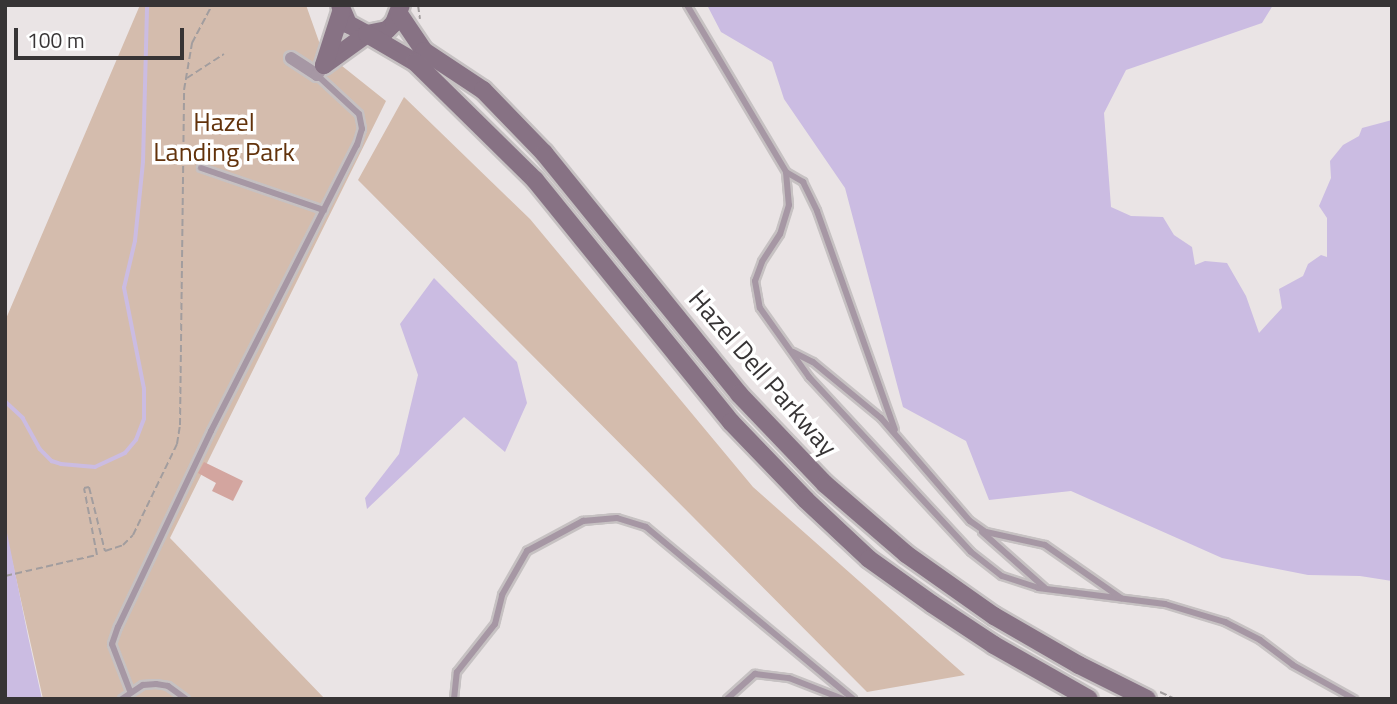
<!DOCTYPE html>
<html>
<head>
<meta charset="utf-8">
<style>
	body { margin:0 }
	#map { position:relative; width:1397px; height:704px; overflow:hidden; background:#eae4e5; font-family:"Titillium Web",sans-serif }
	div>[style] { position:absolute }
	.green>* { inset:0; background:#d4bcad }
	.water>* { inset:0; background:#cbbce2 }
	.stream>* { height:3.5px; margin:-1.75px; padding:0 1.75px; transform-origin:1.75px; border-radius:1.75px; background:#cbbce2 }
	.building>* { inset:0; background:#d3a59f }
	.path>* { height:2px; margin-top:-1px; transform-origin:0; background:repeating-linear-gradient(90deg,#a29d9e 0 7px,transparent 0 10.5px) }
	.roads { filter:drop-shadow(2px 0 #c6c1c2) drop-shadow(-2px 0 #c6c1c2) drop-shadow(0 2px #c6c1c2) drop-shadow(0 -2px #c6c1c2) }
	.lane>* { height:6px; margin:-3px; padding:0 3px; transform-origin:3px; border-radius:3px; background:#a697a4 }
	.street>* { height:12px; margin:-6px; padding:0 6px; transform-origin:6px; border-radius:6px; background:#a697a4 }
	.secondary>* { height:18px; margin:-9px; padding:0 9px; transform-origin:9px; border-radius:9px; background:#877284 }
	span { translate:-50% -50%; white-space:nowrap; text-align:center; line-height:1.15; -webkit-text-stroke:7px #fff; paint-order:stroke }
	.park-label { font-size:26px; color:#62320b }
	.street-label { font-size:26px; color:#373435 }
	.frame { position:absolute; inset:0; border:7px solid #373435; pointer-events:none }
	.scale { position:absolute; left:14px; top:28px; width:170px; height:32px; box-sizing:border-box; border:4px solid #373435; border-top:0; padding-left:9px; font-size:21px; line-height:24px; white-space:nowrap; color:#373435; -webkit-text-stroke:5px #fff; paint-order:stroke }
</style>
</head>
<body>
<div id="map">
	<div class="green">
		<div style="clip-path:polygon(140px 5px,306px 5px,322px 50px,386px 101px,170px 538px,325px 699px,43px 699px,5px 529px,5px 321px)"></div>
		<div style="clip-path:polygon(404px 97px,530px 219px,753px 487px,965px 675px,867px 692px,358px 180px)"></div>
	</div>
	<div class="water">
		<div style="clip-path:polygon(707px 5px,1273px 5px,1262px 23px,1126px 70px,1104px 113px,1111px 207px,1131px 216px,1163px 217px,1174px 235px,1192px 247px,1195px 265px,1205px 261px,1227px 263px,1246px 296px,1259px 333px,1282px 308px,1279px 289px,1303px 276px,1308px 264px,1321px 255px,1327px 257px,1327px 218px,1319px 206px,1331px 178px,1330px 161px,1343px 145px,1359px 136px,1362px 128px,1392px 120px,1392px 581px,1360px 576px,1308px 575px,1222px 558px,1071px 491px,989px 500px,966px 441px,903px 407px,845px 188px,784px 99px,772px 62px,721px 32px)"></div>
		<div style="clip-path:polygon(434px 278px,517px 362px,527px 403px,505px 452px,464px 417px,367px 509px,365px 498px,399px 454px,418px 375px,400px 324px)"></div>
		<div style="clip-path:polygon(5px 523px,28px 636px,42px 699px,5px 699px)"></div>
	</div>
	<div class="stream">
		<div style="left:5px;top:401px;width:25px;rotate:43deg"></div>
		<div style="left:23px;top:418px;width:35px;rotate:61deg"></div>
		<div style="left:40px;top:449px;width:17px;rotate:45deg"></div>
		<div style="left:52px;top:461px;width:9px;rotate:18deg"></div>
		<div style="left:61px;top:464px;width:34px;rotate:5deg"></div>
		<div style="left:95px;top:467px;width:33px;rotate:-25deg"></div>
		<div style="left:125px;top:453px;width:17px;rotate:-50deg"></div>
		<div style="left:136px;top:440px;width:22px;rotate:-69deg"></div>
		<div style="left:144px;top:419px;width:30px;rotate:-90deg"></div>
		<div style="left:144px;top:389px;width:103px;rotate:-101.2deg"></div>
		<div style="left:124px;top:288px;width:48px;rotate:-76.8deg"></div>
		<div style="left:135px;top:241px;width:79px;rotate:-84.2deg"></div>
		<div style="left:143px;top:162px;width:157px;rotate:-88.5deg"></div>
	</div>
	<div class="building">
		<div style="clip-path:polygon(204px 462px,243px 481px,233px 501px,212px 491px,216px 483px,198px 473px)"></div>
	</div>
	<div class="path">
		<div style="left:418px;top:5px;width:14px;rotate:82deg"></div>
		<div style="left:187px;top:78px;width:44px;rotate:-33deg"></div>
		<div style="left:5px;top:576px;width:94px;rotate:-12.9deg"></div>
		<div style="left:97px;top:555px;width:68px;rotate:-101deg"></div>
		<div style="left:84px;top:488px;width:5px;rotate:-11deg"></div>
		<div style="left:89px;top:487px;width:66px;rotate:76deg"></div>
		<div style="left:105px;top:551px;width:19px;rotate:-18deg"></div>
		<div style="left:123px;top:545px;width:14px;rotate:-45deg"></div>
		<div style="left:133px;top:535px;width:101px;rotate:-64.2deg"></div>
		<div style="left:177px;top:444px;width:19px;rotate:-81deg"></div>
		<div style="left:180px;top:425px;width:335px;rotate:-89.3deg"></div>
		<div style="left:184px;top:90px;width:48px;rotate:-80.3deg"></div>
		<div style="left:192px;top:43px;width:43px;rotate:-62.2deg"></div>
		<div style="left:1160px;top:692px;width:17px;rotate:25deg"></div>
	</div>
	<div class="roads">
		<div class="lane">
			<div style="left:687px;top:5px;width:194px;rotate:59.3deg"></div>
			<div style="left:786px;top:172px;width:33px;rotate:85deg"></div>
			<div style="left:789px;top:205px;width:30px;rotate:107deg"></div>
			<div style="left:780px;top:234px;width:33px;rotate:123deg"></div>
			<div style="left:762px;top:262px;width:20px;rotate:110deg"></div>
			<div style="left:755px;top:281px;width:27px;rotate:80deg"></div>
			<div style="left:760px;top:308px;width:85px;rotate:54.6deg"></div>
			<div style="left:809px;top:377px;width:238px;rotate:47.2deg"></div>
			<div style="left:971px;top:552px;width:39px;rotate:38deg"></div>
			<div style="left:1002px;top:576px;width:38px;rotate:18deg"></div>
			<div style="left:1038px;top:588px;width:128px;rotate:7.2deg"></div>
			<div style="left:1165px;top:604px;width:63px;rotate:16.7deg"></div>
			<div style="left:1225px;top:622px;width:39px;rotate:27deg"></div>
			<div style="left:1260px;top:640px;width:41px;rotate:37.1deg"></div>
			<div style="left:1293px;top:665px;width:70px;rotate:29.1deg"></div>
			<div style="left:201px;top:168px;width:130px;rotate:18.9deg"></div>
			<div style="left:786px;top:172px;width:20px;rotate:30deg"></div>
			<div style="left:803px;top:182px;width:32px;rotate:64deg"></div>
			<div style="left:817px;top:211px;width:232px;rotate:70.4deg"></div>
			<div style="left:793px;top:352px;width:22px;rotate:27deg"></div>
			<div style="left:813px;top:362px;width:88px;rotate:39.5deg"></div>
			<div style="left:881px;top:418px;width:136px;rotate:49.2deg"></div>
			<div style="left:970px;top:521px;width:19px;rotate:35deg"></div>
			<div style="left:986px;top:532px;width:60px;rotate:12.4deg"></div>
			<div style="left:1045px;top:545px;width:93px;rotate:34.9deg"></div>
			<div style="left:982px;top:532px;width:84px;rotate:41.6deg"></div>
			<div style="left:130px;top:691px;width:50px;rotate:-111deg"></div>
			<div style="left:112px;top:644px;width:18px;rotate:-71deg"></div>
			<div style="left:118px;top:627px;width:217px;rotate:-64.6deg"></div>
			<div style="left:211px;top:431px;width:321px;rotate:-63deg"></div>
			<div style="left:357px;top:145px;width:17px;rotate:-73deg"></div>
			<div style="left:362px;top:129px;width:15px;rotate:-101deg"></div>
			<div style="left:359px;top:114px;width:57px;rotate:-137.1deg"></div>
			<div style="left:122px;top:699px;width:25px;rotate:-34deg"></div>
			<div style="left:143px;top:685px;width:13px;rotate:-4deg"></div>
			<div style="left:156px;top:684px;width:12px;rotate:9deg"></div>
			<div style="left:168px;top:686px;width:22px;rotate:36deg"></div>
			<div style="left:454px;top:699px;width:27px;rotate:-84deg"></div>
			<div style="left:457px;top:672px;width:61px;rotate:-51.6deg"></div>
			<div style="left:495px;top:624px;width:30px;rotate:-76deg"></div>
			<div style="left:502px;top:595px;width:51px;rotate:-60.4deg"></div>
			<div style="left:527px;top:551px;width:64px;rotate:-28.2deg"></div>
			<div style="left:583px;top:521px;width:34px;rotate:-5deg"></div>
			<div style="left:617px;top:518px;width:30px;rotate:17deg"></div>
			<div style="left:646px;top:527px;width:269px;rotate:39.7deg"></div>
			<div style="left:727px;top:699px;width:38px;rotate:-42deg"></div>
			<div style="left:755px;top:674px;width:34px;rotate:7deg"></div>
			<div style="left:789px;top:678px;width:58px;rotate:21.3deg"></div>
		</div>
		<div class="street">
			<div style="left:291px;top:58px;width:31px;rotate:33deg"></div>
			<div style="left:317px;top:75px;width:12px;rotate:-55deg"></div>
		</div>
		<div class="secondary">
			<div style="left:340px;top:5px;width:21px;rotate:67deg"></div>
			<div style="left:348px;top:24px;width:21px;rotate:28deg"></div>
			<div style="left:367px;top:34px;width:20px;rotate:-11deg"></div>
			<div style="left:387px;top:30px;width:10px;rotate:-45deg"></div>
			<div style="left:394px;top:23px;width:19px;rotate:-69deg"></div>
			<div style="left:399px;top:14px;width:45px;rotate:56deg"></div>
			<div style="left:424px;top:51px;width:71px;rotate:33.5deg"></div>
			<div style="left:483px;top:90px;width:88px;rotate:45.9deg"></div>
			<div style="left:544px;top:153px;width:310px;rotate:51deg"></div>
			<div style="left:739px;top:394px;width:124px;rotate:46.3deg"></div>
			<div style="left:825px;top:484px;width:107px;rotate:40.8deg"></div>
			<div style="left:906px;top:554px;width:108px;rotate:35.2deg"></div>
			<div style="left:994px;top:616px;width:98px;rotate:30deg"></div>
			<div style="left:1079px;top:665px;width:76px;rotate:26.6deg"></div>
			<div style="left:324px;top:65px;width:53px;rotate:-35.8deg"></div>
			<div style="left:367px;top:34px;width:56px;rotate:30.3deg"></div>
			<div style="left:415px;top:62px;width:168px;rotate:44.5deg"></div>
			<div style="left:535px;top:180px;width:311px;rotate:51deg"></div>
			<div style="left:731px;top:422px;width:108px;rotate:46.1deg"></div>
			<div style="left:806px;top:500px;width:86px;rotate:43.1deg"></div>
			<div style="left:869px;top:559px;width:77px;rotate:35.5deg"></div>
			<div style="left:932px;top:604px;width:74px;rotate:33.5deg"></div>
			<div style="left:994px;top:645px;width:109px;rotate:29.6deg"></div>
			<div style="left:324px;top:65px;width:56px;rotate:-72.2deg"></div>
		</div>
	</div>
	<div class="park-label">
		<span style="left:224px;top:137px">Hazel<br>Landing Park</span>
	</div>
	<div class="street-label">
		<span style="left:763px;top:373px;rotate:49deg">Hazel Dell Parkway</span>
	</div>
	<div class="frame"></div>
	<div class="scale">100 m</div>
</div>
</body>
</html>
